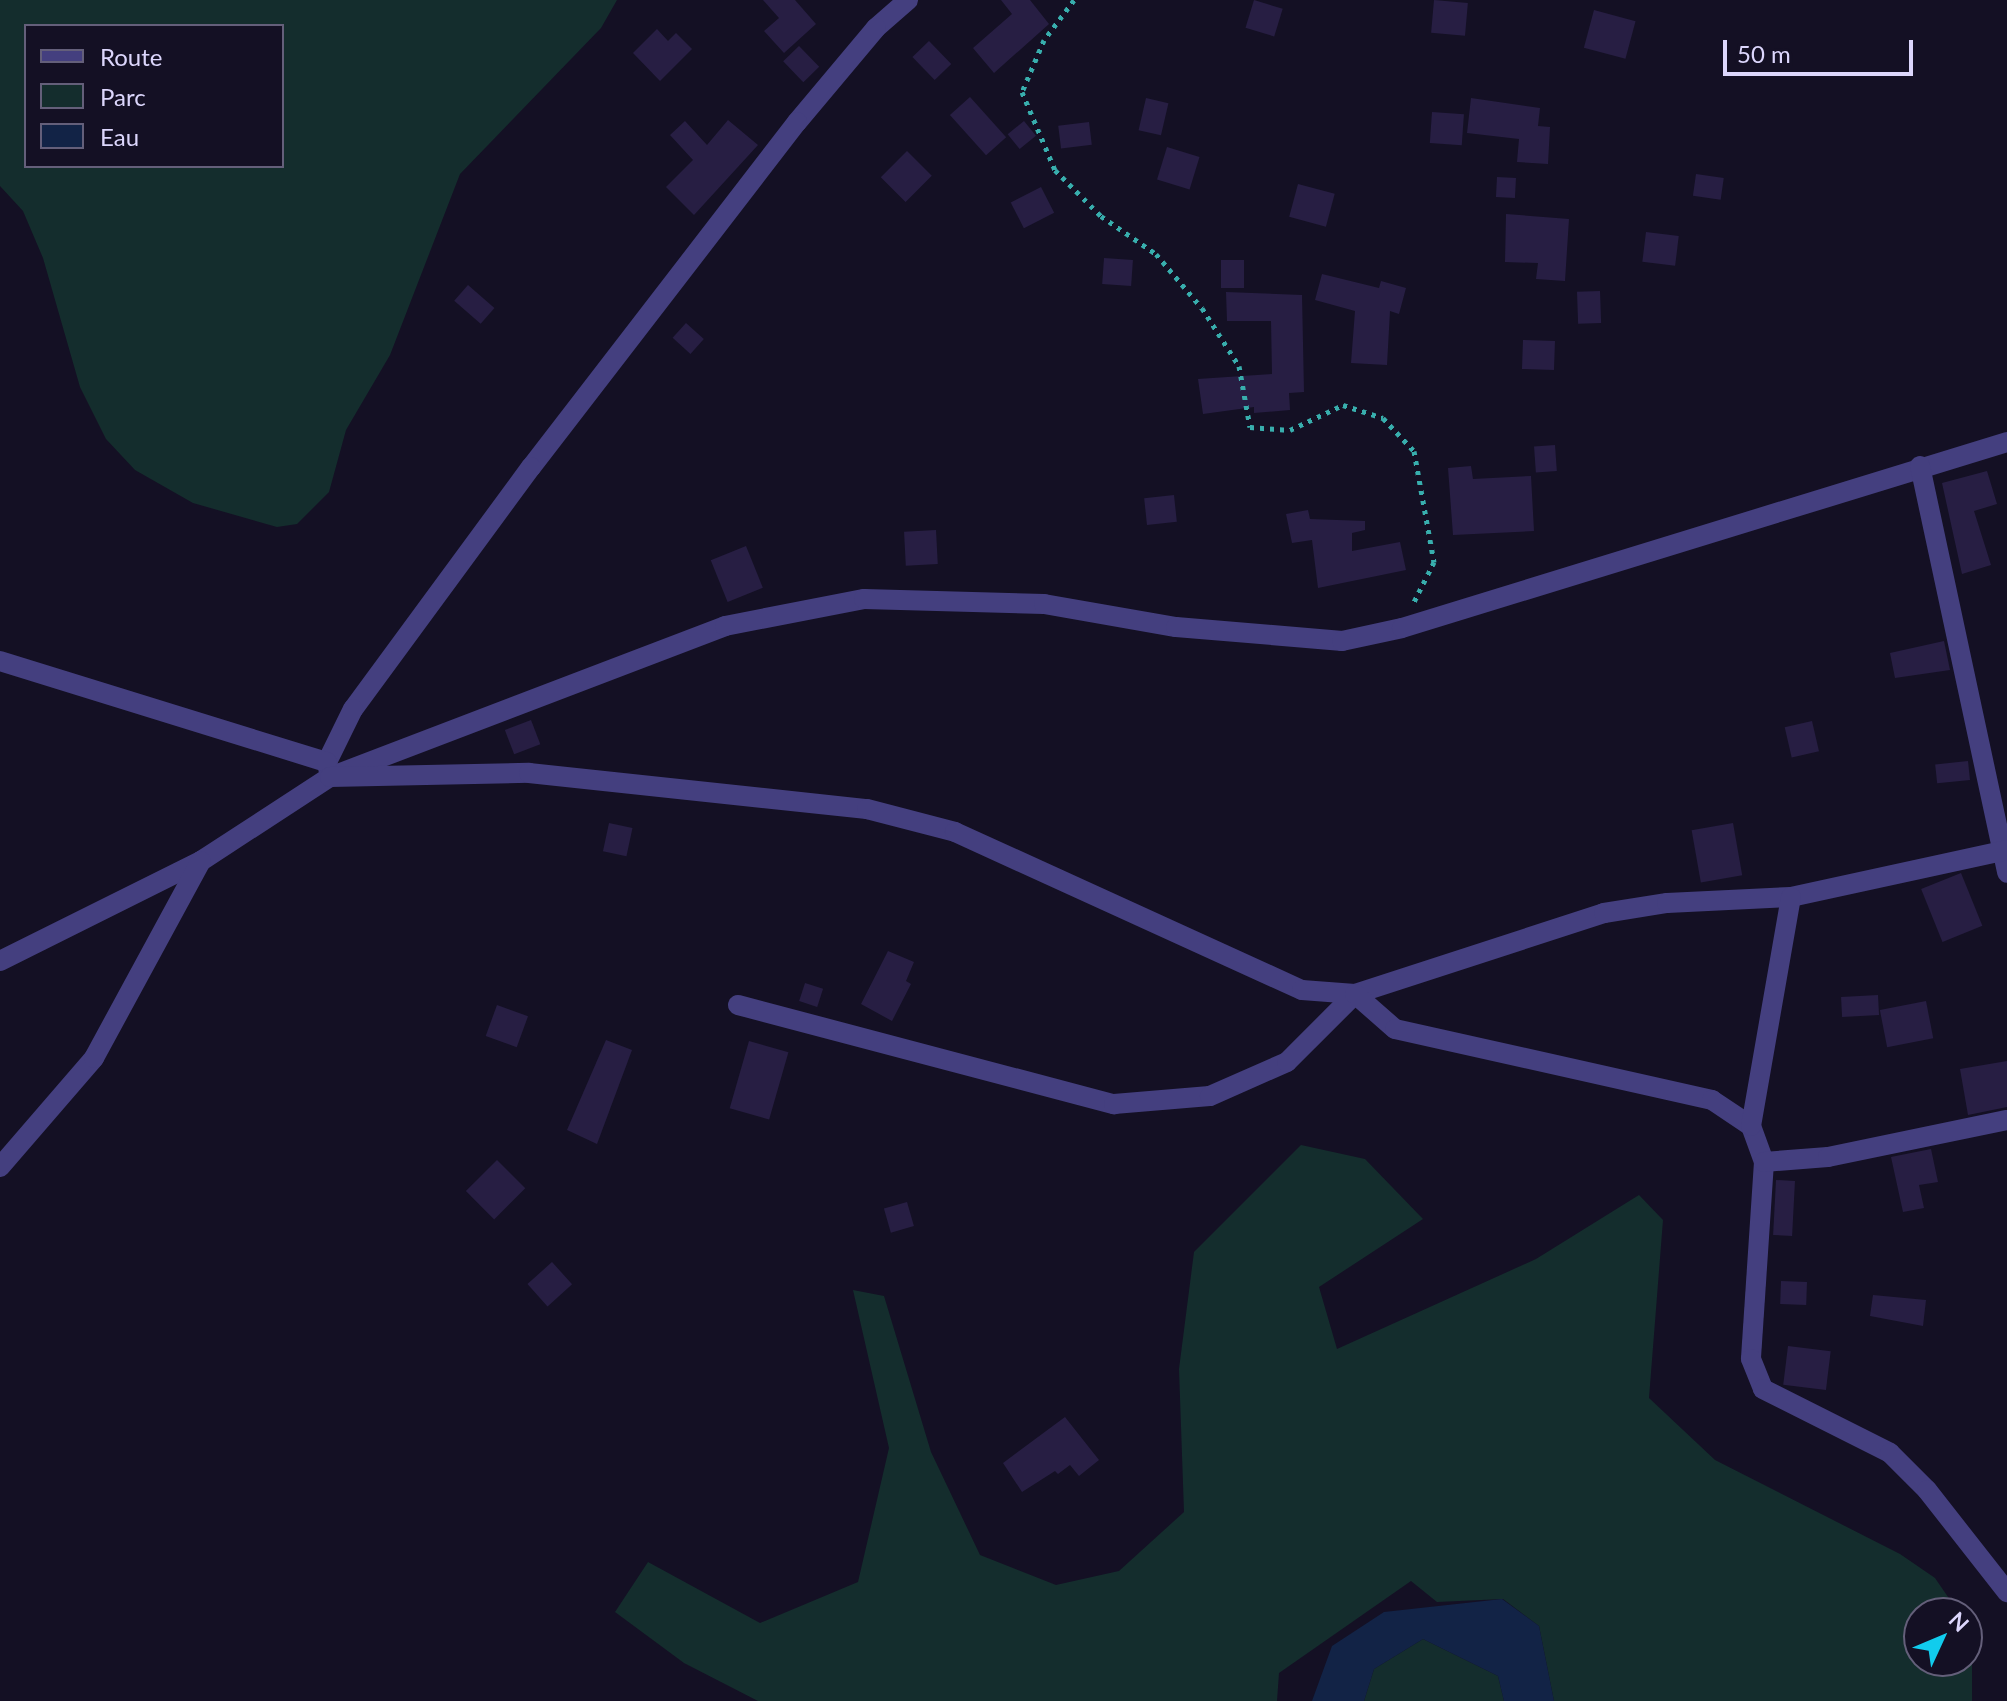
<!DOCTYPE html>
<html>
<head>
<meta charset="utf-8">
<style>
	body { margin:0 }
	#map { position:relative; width:2007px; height:1701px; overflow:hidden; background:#141024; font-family:Lato,sans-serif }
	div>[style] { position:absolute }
	.green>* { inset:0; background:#142d2d }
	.water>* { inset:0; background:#122346 }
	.building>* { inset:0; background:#271e43; transform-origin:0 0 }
	.path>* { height:5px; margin-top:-2.5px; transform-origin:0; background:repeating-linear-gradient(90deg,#38aead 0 4px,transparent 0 10px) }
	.street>* { height:20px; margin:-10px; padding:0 10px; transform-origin:10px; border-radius:10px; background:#443f7f }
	span { translate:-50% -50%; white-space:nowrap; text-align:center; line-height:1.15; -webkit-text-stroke:8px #141024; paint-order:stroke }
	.legend { position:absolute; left:24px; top:24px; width:260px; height:144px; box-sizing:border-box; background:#141024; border:2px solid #645f7a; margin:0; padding:10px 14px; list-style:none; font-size:24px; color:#dcd6fc }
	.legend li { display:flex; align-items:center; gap:16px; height:40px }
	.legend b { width:40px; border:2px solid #645f7a }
	.north { position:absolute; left:1903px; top:1597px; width:80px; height:80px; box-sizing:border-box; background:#141024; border:2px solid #645f7a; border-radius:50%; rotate:46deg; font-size:22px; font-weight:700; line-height:32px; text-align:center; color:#dcd6fc }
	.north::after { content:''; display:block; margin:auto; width:28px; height:36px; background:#11cced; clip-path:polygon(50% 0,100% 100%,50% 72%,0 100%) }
	.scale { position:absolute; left:1723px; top:40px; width:190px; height:36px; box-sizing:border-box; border:4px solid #dcd6fc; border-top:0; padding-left:10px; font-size:24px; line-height:28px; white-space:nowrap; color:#dcd6fc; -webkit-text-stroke:6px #141024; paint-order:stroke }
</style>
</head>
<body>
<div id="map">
	<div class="green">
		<div style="clip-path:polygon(evenodd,0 0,617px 0,601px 28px,460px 174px,390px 355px,346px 430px,329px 492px,297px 524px,277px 527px,193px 503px,135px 470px,106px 439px,80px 387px,43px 258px,23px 211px,0 186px,0 0,282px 26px,282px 166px,26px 166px,26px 26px,282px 26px)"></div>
		<div style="clip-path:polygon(1301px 1145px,1365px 1159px,1423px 1219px,1319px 1287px,1337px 1349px,1536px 1259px,1639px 1195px,1663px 1220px,1649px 1398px,1715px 1460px,1900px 1554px,1935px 1578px,1959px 1613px,1919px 1613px,1919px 1661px,1967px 1661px,1967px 1638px,1972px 1654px,1972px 1701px,1554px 1701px,1539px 1626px,1503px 1599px,1437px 1602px,1411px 1581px,1279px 1673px,1277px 1701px,758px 1701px,684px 1663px,615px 1612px,648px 1562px,760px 1623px,858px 1582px,889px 1448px,853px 1290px,884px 1296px,931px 1452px,980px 1555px,1056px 1585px,1119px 1571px,1184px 1512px,1179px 1369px,1194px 1252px)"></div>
		<div style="clip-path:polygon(1423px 1639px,1498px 1676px,1504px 1701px,1364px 1701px,1374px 1669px)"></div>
	</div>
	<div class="water">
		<div style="clip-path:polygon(1502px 1599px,1539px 1626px,1554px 1701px,1504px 1701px,1498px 1676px,1423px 1639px,1374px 1669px,1364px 1701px,1312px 1701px,1332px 1646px,1384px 1612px)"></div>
	</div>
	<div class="building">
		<div style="clip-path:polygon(763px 0,795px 0,816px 24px,784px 53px,764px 31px,779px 18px)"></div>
		<div style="clip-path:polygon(1001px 0,1030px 0,1049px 24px,994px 73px,973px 48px,1012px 14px)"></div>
		<div style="left:1254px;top:0;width:30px;height:29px;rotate:17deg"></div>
		<div style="left:1434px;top:0;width:34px;height:33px;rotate:5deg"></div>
		<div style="left:1594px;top:10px;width:43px;height:39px;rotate:15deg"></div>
		<div style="clip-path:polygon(657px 29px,668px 41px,676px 33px,692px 49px,660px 81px,633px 53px)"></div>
		<div style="left:929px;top:41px;width:32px;height:23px;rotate:46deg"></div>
		<div style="left:799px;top:46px;width:29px;height:22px;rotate:46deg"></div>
		<div style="left:970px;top:97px;width:54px;height:27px;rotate:48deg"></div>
		<div style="left:1146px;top:98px;width:23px;height:33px;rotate:13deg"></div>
		<div style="clip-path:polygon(1471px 98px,1540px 108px,1538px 126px,1550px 127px,1548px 164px,1517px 162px,1519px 139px,1467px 133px)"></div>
		<div style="left:1432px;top:112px;width:32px;height:31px;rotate:4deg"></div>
		<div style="clip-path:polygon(728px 120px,758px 145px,694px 215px,666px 187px,693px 160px,670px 135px,685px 121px,707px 145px)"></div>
		<div style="left:1024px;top:121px;width:19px;height:21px;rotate:51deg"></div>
		<div style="left:1089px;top:122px;width:23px;height:31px;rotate:83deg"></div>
		<div style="left:1167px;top:147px;width:34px;height:34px;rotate:17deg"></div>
		<div style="left:907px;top:151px;width:35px;height:37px;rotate:45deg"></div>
		<div style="left:1696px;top:174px;width:28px;height:22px;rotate:8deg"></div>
		<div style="left:1497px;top:177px;width:19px;height:20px;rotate:3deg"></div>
		<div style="left:1298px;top:184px;width:38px;height:34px;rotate:15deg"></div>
		<div style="left:1041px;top:187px;width:29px;height:34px;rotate:63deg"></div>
		<div style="clip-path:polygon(1506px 214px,1569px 219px,1565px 281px,1536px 279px,1538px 263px,1505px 262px)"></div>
		<div style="left:1646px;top:232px;width:33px;height:30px;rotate:7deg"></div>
		<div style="left:1104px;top:258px;width:29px;height:26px;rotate:4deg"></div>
		<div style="left:1221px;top:260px;width:23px;height:28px"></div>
		<div style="clip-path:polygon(1322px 274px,1379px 288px,1381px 281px,1406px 288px,1399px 314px,1390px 311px,1387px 365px,1351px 363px,1355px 311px,1315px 300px)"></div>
		<div style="left:468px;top:285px;width:35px;height:21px;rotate:41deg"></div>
		<div style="left:1600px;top:291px;width:32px;height:23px;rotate:88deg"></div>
		<div style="clip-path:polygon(1226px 292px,1302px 295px,1304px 392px,1289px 393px,1290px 410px,1254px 413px,1254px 407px,1203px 414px,1198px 379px,1272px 374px,1271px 321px,1227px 321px)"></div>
		<div style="left:686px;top:323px;width:24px;height:20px;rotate:42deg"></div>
		<div style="left:1523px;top:340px;width:32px;height:29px;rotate:2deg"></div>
		<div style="left:1555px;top:445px;width:26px;height:21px;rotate:86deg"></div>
		<div style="clip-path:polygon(1471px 466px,1473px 479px,1531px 476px,1534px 531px,1453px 535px,1448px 468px)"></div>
		<div style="clip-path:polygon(1987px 471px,1997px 504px,1974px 511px,1991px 565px,1962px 574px,1942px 483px)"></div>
		<div style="left:1174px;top:495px;width:27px;height:30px;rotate:84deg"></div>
		<div style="clip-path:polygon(1308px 510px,1310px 519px,1365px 521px,1365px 530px,1352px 533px,1352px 551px,1400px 542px,1406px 570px,1318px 588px,1312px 540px,1292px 543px,1286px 514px)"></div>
		<div style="left:936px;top:530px;width:34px;height:32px;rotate:87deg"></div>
		<div style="left:746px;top:546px;width:45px;height:38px;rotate:68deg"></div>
		<div style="clip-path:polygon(1944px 641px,1950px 670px,1895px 678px,1890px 653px)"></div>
		<div style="left:531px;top:720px;width:26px;height:28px;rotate:69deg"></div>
		<div style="left:1812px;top:721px;width:31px;height:28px;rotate:77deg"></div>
		<div style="left:1968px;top:761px;width:19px;height:33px;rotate:84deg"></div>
		<div style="left:609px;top:823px;width:24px;height:29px;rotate:12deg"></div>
		<div style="left:1733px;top:823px;width:53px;height:42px;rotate:80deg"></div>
		<div style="left:1961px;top:873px;width:57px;height:43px;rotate:68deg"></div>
		<div style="clip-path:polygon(888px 951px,914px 962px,906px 981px,911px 984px,892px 1021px,861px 1004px)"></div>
		<div style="left:805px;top:983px;width:19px;height:19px;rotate:18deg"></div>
		<div style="left:1878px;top:995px;width:20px;height:37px;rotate:87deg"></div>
		<div style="left:1926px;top:1001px;width:38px;height:47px;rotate:79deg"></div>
		<div style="left:497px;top:1005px;width:33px;height:33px;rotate:20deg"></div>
		<div style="clip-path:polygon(606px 1040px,632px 1050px,597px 1144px,567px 1130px)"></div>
		<div style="left:749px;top:1041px;width:41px;height:70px;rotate:16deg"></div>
		<div style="clip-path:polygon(2007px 1061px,2007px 1107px,1968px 1115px,1960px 1069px)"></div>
		<div style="clip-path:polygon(1931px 1149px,1938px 1182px,1919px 1185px,1924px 1208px,1903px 1212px,1891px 1157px)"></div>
		<div style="left:497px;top:1160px;width:40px;height:44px;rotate:45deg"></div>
		<div style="left:1776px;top:1180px;width:19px;height:55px;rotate:3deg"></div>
		<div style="left:907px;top:1202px;width:25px;height:24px;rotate:74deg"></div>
		<div style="left:552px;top:1262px;width:30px;height:33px;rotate:48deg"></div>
		<div style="left:1781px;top:1281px;width:26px;height:23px;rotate:2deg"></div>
		<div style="clip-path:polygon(1873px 1295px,1926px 1300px,1923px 1326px,1870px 1316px)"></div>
		<div style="left:1788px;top:1346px;width:43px;height:39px;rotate:7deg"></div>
		<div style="clip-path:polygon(1065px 1417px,1099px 1460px,1079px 1476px,1070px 1465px,1058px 1474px,1055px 1471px,1022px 1492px,1003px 1463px)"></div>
	</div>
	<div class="path">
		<div style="left:1074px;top:0;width:50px;rotate:126.9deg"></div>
		<div style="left:1044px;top:40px;width:56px;rotate:112.9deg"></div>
		<div style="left:1022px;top:92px;width:85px;rotate:67.1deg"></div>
		<div style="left:1055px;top:170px;width:65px;rotate:45deg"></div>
		<div style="left:1101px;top:216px;width:67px;rotate:34.6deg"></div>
		<div style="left:1156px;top:254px;width:71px;rotate:49.6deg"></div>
		<div style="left:1202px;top:308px;width:69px;rotate:57.5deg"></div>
		<div style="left:1239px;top:366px;width:62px;rotate:79.8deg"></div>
		<div style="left:1250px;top:427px;width:40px;rotate:4.3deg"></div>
		<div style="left:1290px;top:430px;width:59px;rotate:-25.3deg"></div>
		<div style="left:1343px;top:405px;width:42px;rotate:18deg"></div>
		<div style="left:1383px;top:418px;width:45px;rotate:46.8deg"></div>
		<div style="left:1414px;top:451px;width:113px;rotate:79.8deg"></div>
		<div style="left:1434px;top:562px;width:45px;rotate:116.6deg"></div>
	</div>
	<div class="street">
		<div style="left:908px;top:0;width:43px;rotate:138.8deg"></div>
		<div style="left:876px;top:28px;width:123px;rotate:130deg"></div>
		<div style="left:797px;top:122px;width:436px;rotate:127.6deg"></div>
		<div style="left:531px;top:467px;width:300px;rotate:126.3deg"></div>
		<div style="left:353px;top:709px;width:59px;rotate:116.1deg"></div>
		<div style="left:327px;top:762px;width:15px;rotate:79deg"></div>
		<div style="left:330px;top:777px;width:423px;rotate:-20.9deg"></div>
		<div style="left:725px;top:626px;width:142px;rotate:-11deg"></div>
		<div style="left:864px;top:599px;width:180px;rotate:1.6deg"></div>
		<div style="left:1044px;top:604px;width:134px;rotate:9.9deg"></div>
		<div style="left:1176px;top:627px;width:167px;rotate:4.8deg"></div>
		<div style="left:1342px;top:641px;width:61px;rotate:-12.2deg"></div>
		<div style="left:1402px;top:628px;width:633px;rotate:-17.09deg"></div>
		<div style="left:1920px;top:466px;width:416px;rotate:77.9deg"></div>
		<div style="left:0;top:661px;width:342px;rotate:17.2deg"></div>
		<div style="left:0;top:961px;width:225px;rotate:-26.5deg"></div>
		<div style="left:201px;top:861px;width:154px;rotate:-33.1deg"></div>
		<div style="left:330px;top:777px;width:199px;rotate:-1.2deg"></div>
		<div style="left:529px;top:773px;width:340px;rotate:6.1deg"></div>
		<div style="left:867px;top:809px;width:91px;rotate:14.6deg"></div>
		<div style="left:955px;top:832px;width:381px;rotate:24.5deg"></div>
		<div style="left:1302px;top:990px;width:53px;rotate:4.3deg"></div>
		<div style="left:1355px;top:994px;width:262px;rotate:-18deg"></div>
		<div style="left:1604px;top:913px;width:64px;rotate:-9deg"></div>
		<div style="left:1667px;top:903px;width:124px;rotate:-2.8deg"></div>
		<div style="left:1791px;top:897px;width:221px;rotate:-12.3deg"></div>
		<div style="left:738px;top:1005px;width:389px;rotate:14.8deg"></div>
		<div style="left:1114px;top:1104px;width:96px;rotate:-4.8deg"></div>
		<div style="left:1210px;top:1096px;width:84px;rotate:-23.8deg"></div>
		<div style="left:1287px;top:1062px;width:96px;rotate:-45deg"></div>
		<div style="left:1355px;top:994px;width:53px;rotate:41.2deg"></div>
		<div style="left:1395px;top:1029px;width:325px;rotate:12.6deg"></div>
		<div style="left:1712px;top:1100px;width:47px;rotate:33.7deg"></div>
		<div style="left:1751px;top:1126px;width:38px;rotate:70deg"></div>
		<div style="left:1764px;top:1162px;width:197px;rotate:93.8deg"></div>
		<div style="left:1751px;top:1359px;width:32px;rotate:68deg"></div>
		<div style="left:1763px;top:1389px;width:142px;rotate:26.7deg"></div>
		<div style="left:1890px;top:1453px;width:52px;rotate:45deg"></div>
		<div style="left:1927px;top:1490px;width:130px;rotate:51.9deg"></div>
		<div style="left:1751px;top:1126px;width:232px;rotate:-80.1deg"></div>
		<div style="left:1764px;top:1162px;width:64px;rotate:-4.5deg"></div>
		<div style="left:1828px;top:1157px;width:183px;rotate:-11.7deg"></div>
		<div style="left:0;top:1167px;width:144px;rotate:-49.2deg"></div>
		<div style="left:94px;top:1058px;width:224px;rotate:-61.5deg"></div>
	</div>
	<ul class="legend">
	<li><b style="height:10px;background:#443f7f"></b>Route</li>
	<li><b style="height:22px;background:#142d2d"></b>Parc</li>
	<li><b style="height:22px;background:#122346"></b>Eau</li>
	</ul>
	<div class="north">N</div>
	<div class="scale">50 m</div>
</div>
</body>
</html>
